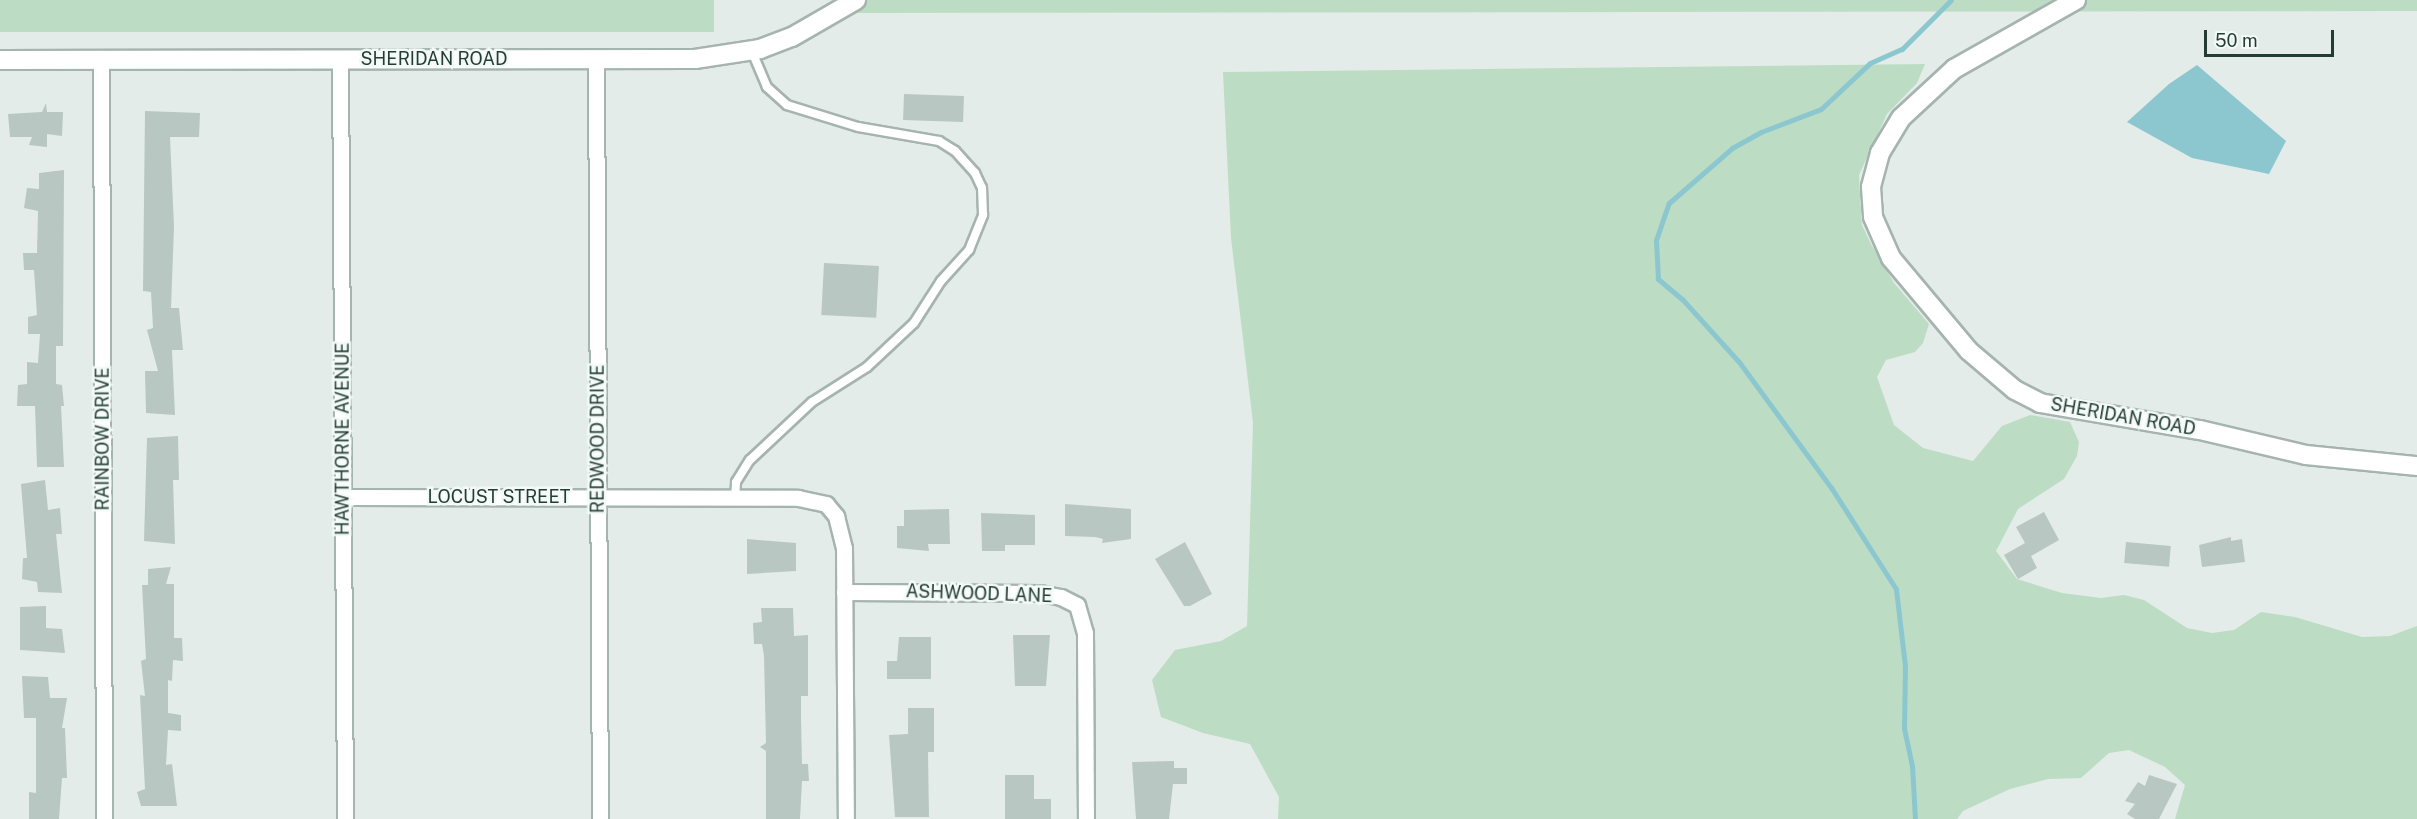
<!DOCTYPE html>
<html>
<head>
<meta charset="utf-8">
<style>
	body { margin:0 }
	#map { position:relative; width:2417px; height:819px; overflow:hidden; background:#e3ece8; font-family:"Public Sans",sans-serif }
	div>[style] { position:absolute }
	.green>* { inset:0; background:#bcddc4; transform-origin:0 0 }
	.water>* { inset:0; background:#8cc7d0 }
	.stream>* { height:5px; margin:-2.5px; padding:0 2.5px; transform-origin:2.5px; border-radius:2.5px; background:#8cc7d0 }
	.building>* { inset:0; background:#b8c7c1; transform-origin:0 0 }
	.roads { filter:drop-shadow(2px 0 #a6b4af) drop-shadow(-2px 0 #a6b4af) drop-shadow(0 2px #a6b4af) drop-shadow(0 -2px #a6b4af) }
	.lane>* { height:8px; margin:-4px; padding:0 4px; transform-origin:4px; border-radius:4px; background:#fff }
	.street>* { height:15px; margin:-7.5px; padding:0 7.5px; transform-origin:7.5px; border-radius:7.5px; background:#fff }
	.secondary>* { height:18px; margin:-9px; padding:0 9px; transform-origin:9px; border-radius:9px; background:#fff }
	span { translate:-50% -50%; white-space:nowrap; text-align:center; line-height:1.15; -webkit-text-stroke:5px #f3f9f6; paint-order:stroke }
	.street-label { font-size:18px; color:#233d35 }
	.scale { position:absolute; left:2204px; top:30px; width:130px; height:27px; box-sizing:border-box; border:3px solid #233d35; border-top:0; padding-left:8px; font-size:18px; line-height:21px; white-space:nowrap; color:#233d35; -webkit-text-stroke:4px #f3f9f6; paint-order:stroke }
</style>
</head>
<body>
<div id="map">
	<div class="green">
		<div style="left:0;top:0;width:714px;height:32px"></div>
		<div style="clip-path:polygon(853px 0,2417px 0,2417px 11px,839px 13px)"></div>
		<div style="clip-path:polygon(1925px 64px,1917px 83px,1887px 114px,1859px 175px,1862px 225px,1871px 244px,1894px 283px,1929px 324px,1923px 343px,1915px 352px,1886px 360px,1877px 377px,1894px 425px,1923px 448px,1973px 461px,2002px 426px,2030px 415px,2070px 422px,2079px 442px,2077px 456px,2064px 479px,2018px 509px,1996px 551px,2017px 579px,2062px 593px,2101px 598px,2124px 595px,2144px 600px,2187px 628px,2212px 633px,2234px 630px,2261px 612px,2295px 617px,2362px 637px,2390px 636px,2417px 626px,2417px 819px,2175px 819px,2185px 785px,2165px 767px,2129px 750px,2109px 753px,2081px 778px,2048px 779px,2010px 789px,1963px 811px,1957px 819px,1278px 819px,1279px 797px,1250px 744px,1203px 733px,1161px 717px,1152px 680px,1175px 650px,1221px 641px,1247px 626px,1253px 423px,1231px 238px,1223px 72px)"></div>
	</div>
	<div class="water">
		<div style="clip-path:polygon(2197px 65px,2286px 141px,2269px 174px,2192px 158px,2127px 122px,2169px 84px)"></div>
	</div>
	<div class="stream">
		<div style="left:1915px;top:819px;width:53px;rotate:-93.2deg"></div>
		<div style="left:1912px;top:766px;width:39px;rotate:-102deg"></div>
		<div style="left:1904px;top:728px;width:62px;rotate:-89.1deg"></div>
		<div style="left:1905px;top:666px;width:78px;rotate:-96.7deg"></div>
		<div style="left:1896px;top:589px;width:119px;rotate:-122.6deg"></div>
		<div style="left:1832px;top:489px;width:157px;rotate:-126.2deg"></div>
		<div style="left:1739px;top:362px;width:84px;rotate:-132.1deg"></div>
		<div style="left:1683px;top:300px;width:33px;rotate:-140deg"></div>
		<div style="left:1658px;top:279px;width:39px;rotate:-93deg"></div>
		<div style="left:1656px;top:240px;width:39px;rotate:-71deg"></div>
		<div style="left:1669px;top:203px;width:84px;rotate:-41.1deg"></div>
		<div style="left:1732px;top:148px;width:33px;rotate:-29deg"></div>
		<div style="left:1761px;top:132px;width:64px;rotate:-21deg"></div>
		<div style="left:1821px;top:109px;width:67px;rotate:-43.2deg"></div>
		<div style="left:1870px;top:63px;width:35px;rotate:-24deg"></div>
		<div style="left:1902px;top:49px;width:69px;rotate:-45deg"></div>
	</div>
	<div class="building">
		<div style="left:904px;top:94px;width:60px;height:26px;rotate:2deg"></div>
		<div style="clip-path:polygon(46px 103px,47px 112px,63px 112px,62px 136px,47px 134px,47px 147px,29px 145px,32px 137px,10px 137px,8px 114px,42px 112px)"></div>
		<div style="clip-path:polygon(145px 111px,200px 113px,199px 137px,170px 137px,174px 227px,171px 308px,179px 308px,183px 350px,172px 350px,175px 415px,146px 413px,145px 371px,158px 371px,147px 330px,153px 328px,151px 292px,143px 291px)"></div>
		<div style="clip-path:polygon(64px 170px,63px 346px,56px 346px,56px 384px,62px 385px,64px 406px,61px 406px,64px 467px,37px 467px,35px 406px,17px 406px,18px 385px,27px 384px,27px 362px,38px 363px,40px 334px,28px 334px,28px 317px,37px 315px,34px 270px,24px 270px,23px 253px,37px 253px,38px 211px,24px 208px,27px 188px,39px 189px,39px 173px)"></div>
		<div style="left:824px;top:263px;width:55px;height:52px;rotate:3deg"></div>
		<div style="clip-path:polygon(178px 436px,179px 480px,173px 480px,175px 544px,144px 541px,147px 438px)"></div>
		<div style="clip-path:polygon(45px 480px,48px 510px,60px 508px,62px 534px,56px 534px,62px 593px,38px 592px,37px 582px,22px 579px,23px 558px,27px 558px,21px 484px)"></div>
		<div style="clip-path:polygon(1065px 504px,1131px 509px,1131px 539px,1102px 543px,1103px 539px,1095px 537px,1065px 536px)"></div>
		<div style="clip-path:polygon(949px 509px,950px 544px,928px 544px,929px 551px,897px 548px,897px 526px,904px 526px,904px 510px)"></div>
		<div style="clip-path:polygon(2044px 512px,2059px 540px,2031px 556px,2037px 568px,2018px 579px,2004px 555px,2025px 543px,2016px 527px)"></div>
		<div style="clip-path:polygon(981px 513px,1035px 515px,1035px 545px,1005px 545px,1005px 551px,982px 551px)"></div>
		<div style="clip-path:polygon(2231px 537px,2231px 541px,2242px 539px,2245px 562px,2202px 567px,2199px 545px)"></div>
		<div style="clip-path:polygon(747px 539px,796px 543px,796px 571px,747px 574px)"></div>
		<div style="clip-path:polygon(1185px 542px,1212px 594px,1190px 606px,1184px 606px,1155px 559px)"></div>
		<div style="left:2126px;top:542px;width:45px;height:21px;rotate:5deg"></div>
		<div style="clip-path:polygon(171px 567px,166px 584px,174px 584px,174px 638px,182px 638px,183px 661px,173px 660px,172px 681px,168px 680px,168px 713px,181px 715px,181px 731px,168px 730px,166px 765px,172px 764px,177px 806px,141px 806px,137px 792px,145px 789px,140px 695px,145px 696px,141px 661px,146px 659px,142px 585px,148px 585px,148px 569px)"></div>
		<div style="clip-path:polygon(46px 606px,46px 628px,62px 629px,65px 653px,20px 650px,20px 607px)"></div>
		<div style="clip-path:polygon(761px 608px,793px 608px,794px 636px,808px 635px,808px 696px,801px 696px,801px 719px,802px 764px,808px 764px,809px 781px,802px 781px,800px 819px,766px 819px,766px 751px,760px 747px,766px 743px,764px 656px,762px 644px,754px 644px,753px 623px,762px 622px)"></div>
		<div style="clip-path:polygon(1013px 635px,1050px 635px,1046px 686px,1015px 686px)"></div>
		<div style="clip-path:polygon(899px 637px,931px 637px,931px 679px,887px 679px,887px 661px,897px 661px)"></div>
		<div style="clip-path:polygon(22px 676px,48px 677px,50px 698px,67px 698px,62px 728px,65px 728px,67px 778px,62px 778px,59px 819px,29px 819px,29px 792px,36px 793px,36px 718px,24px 718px)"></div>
		<div style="clip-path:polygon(908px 708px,934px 708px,934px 752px,928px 752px,929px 817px,895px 817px,889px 735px,908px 734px)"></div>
		<div style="clip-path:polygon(1174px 761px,1174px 768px,1187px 768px,1187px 784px,1173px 784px,1169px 819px,1136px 819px,1132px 762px)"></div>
		<div style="clip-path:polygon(1005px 775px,1034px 775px,1034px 799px,1051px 799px,1051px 819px,1005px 819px)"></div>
		<div style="clip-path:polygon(2149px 775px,2177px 784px,2159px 819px,2135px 819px,2127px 814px,2135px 804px,2125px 801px,2138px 782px,2145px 786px)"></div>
	</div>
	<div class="roads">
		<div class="lane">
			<div style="left:735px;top:498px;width:16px;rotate:-86deg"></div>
			<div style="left:736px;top:482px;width:26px;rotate:-58deg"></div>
			<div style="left:750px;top:460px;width:85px;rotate:-43.1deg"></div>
			<div style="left:812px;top:402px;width:65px;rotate:-32.5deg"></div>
			<div style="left:867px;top:367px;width:64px;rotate:-43.1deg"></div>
			<div style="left:914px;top:323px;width:50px;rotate:-57.3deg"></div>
			<div style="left:941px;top:281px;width:42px;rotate:-47.9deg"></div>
			<div style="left:969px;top:250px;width:38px;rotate:-68deg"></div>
			<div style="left:983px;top:215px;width:27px;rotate:-92deg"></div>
			<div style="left:982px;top:188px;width:17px;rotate:-115deg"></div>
			<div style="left:975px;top:173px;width:30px;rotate:-132deg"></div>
			<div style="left:955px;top:151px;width:19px;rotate:-148deg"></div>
			<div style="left:939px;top:141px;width:82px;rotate:-170.2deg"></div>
			<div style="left:858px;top:127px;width:74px;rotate:-162.8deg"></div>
			<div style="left:787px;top:105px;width:27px;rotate:-138deg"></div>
			<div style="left:767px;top:87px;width:39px;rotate:-113deg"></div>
		</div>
		<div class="street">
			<div style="left:340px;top:59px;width:760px;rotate:89.62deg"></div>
			<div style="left:101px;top:60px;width:759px;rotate:89.77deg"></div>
			<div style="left:596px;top:60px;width:759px;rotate:89.7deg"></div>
			<div style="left:344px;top:497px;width:454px;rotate:0.1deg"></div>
			<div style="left:798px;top:498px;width:29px;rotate:12deg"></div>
			<div style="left:826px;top:504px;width:16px;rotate:50deg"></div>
			<div style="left:836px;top:516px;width:33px;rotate:76deg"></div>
			<div style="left:844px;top:548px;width:271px;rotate:89.6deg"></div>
			<div style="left:844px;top:592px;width:196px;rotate:0.3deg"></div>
			<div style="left:1040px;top:593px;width:21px;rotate:11deg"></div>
			<div style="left:1061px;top:597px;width:18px;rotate:27deg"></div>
			<div style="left:1077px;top:605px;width:29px;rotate:74deg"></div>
			<div style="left:1085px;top:633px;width:186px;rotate:89.7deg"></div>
		</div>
		<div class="secondary">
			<div style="left:2076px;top:0;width:140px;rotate:150.5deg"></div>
			<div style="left:1954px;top:69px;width:72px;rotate:137.2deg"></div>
			<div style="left:1901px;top:118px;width:41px;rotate:121deg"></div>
			<div style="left:1880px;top:153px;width:35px;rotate:105deg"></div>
			<div style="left:1871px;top:187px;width:30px;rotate:86deg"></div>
			<div style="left:1873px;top:217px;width:45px;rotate:66.3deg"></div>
			<div style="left:1891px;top:258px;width:121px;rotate:50deg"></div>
			<div style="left:1969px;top:351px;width:60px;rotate:40.3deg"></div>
			<div style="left:2015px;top:390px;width:28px;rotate:27deg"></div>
			<div style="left:2040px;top:403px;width:162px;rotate:9.6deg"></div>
			<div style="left:2200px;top:430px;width:109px;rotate:13.3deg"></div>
			<div style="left:2306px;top:455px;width:112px;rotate:5.7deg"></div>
			<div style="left:0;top:60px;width:695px;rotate:-0.08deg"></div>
			<div style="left:695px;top:59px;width:66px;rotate:-8.7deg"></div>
			<div style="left:760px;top:49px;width:34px;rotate:-21deg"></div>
			<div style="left:792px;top:37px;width:74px;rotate:-30deg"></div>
		</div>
	</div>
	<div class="street-label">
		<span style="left:434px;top:59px">SHERIDAN ROAD</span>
		<span style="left:2123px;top:417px;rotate:10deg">SHERIDAN ROAD</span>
		<span style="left:103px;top:439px;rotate:-90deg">RAINBOW DRIVE</span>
		<span style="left:343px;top:439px;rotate:-90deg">HAWTHORNE AVENUE</span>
		<span style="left:598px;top:439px;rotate:-90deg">REDWOOD DRIVE</span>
		<span style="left:499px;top:497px">LOCUST STREET</span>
		<span style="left:979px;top:594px;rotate:2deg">ASHWOOD LANE</span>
	</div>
	<div class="scale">50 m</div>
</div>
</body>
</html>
